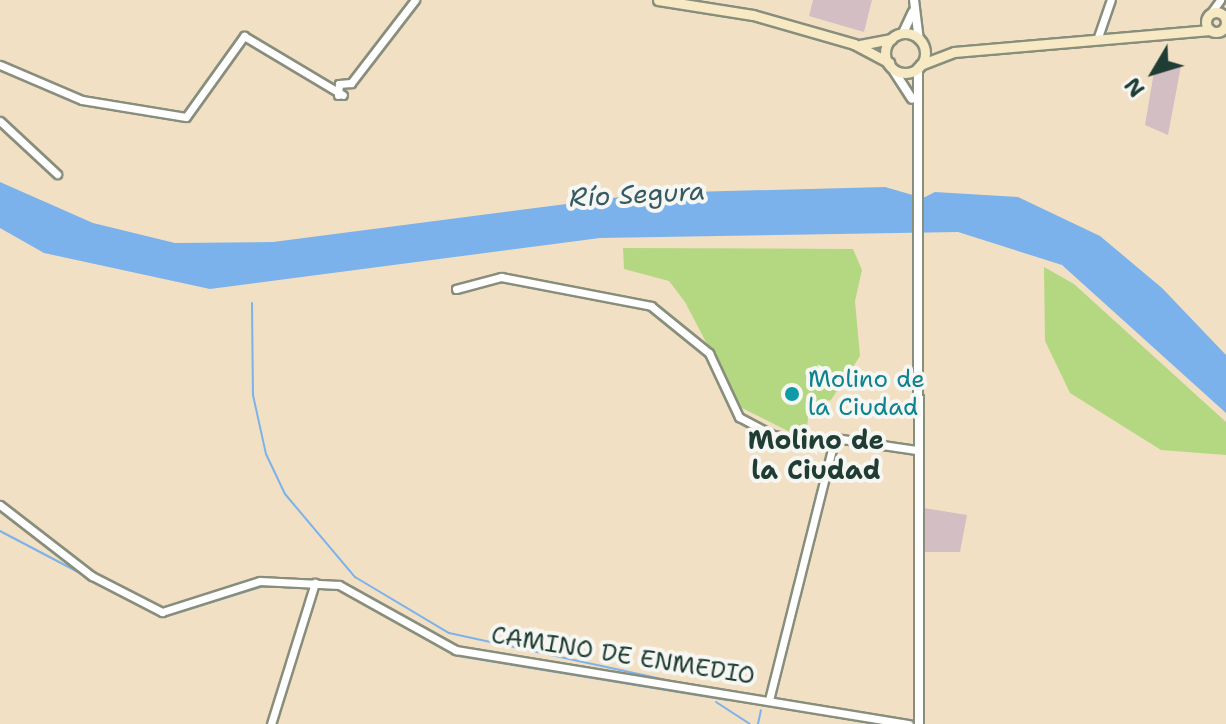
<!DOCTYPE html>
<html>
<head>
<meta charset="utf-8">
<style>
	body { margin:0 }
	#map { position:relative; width:1226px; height:724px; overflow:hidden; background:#f1e0c4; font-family:"Shantell Sans",sans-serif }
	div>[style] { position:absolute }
	.industrial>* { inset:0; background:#d2bec3 }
	.green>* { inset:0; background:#b4d881 }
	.water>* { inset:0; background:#7cb2eb }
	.stream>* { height:2px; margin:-1px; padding:0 1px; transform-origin:1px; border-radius:1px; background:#7cb2eb }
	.roads { filter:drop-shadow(2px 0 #888e7c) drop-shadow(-2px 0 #888e7c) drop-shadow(0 2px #888e7c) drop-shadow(0 -2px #888e7c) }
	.minor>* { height:7px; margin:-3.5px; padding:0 3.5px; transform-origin:3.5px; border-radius:3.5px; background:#fff }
	.tertiary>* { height:8px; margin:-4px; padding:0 4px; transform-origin:4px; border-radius:4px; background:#fff }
	.secondary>* { height:9px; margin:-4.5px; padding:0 4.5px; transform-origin:4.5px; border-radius:4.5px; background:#f7e9c3 }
	.secondary>.ring { margin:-4.5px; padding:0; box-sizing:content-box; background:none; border:9px solid #f7e9c3; border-radius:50% }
	.dots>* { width:22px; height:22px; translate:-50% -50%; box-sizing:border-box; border:4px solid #f6f6f2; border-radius:50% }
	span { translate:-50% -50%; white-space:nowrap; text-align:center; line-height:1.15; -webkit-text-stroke:8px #f6f6f2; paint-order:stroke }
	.culture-label { font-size:24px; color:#0d838f }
	.left { translate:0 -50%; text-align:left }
	.street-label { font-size:24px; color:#1f3d34 }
	.water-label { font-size:26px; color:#365a62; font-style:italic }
	.neighbourhood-label { font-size:26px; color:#1f3d34; font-weight:700 }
	.north { position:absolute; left:1114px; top:32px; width:80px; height:80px; -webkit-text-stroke:6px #f6f6f2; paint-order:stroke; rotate:232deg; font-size:22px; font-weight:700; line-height:32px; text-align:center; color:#1f3d34 }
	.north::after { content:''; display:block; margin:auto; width:28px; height:36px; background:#1f3d34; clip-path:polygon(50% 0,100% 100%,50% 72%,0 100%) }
</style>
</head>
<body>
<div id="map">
	<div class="industrial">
		<div style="clip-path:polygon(813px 0,872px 0,864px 32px,809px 16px)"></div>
		<div style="clip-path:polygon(1155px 66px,1181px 66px,1168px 135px,1145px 125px)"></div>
		<div style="clip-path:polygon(924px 508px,967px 515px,960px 552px,922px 552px)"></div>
	</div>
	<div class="green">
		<div style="clip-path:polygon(623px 248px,853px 249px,862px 270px,855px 301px,860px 356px,831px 400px,809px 406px,806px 440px,740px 407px,685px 302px,669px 281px,624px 269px)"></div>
		<div style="clip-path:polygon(1044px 267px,1074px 284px,1226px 422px,1226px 455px,1161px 450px,1070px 393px,1045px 341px)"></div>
	</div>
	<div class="water">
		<div style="clip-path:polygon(0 182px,93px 223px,175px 243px,273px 242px,652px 193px,885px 187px,923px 198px,935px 192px,1018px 197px,1100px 236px,1162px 288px,1226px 355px,1226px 413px,1062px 265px,958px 232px,600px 238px,210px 289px,44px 253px,0 228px)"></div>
	</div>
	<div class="stream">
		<div style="left:252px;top:303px;width:92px;rotate:89.4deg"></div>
		<div style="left:253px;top:395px;width:60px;rotate:77.6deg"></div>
		<div style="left:266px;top:454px;width:44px;rotate:64.6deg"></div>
		<div style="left:285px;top:494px;width:109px;rotate:49.9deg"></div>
		<div style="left:355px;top:577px;width:109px;rotate:30.8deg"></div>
		<div style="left:449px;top:633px;width:252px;rotate:12.2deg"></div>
		<div style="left:0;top:531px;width:185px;rotate:27.7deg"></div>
		<div style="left:164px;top:617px;width:102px;rotate:-17.2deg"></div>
		<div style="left:261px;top:587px;width:49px"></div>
		<div style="left:318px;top:588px;width:15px"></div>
		<div style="left:398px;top:622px;width:69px;rotate:29.5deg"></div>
		<div style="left:458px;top:656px;width:274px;rotate:9.3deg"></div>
		<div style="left:716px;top:702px;width:40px;rotate:32.9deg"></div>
		<div style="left:758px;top:724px;width:14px;rotate:-78deg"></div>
	</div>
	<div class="roads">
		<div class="minor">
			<div style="left:1210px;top:14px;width:17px;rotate:-54deg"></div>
			<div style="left:1098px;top:37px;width:39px;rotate:-71deg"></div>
			<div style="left:0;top:65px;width:89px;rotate:23.1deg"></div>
			<div style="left:82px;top:100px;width:105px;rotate:9.3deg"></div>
			<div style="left:186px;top:117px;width:100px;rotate:-54.4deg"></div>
			<div style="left:244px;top:36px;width:115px;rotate:30.8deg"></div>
			<div style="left:338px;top:95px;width:11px;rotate:-85deg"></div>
			<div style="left:339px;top:84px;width:12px;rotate:-5deg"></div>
			<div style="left:351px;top:83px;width:105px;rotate:-52.4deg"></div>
			<div style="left:0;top:121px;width:78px;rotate:42.9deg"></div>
			<div style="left:456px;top:289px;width:47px;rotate:-14.9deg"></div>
			<div style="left:501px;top:277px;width:153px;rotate:10.9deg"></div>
			<div style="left:651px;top:306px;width:75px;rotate:39deg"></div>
			<div style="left:709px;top:353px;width:71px;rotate:64.9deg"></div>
			<div style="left:739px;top:417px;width:38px;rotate:28deg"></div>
			<div style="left:773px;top:435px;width:62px;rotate:9.3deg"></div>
			<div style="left:0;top:505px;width:116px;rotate:37.7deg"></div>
			<div style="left:92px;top:576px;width:79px;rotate:27.2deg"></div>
			<div style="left:162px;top:612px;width:103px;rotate:-17.6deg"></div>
			<div style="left:260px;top:581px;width:79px;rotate:2.9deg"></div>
			<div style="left:339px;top:585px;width:134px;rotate:29.1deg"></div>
			<div style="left:456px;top:650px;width:459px;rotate:9.3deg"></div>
			<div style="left:769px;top:700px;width:270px;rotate:-75.9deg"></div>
			<div style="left:835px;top:438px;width:82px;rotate:8.4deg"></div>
			<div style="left:271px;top:724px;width:148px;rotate:-72.7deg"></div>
		</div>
		<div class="tertiary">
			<div style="left:914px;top:0;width:39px;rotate:83deg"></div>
			<div style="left:903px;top:33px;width:23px;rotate:-65deg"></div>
			<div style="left:890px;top:65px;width:40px;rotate:57.1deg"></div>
			<div style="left:918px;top:68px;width:656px;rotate:89.91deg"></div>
		</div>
		<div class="secondary">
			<div style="left:658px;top:0;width:96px;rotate:9deg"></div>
			<div style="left:753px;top:15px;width:105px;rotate:16deg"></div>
			<div style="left:854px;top:44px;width:40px;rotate:28deg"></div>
			<div class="ring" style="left:1206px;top:12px;width:11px;height:11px"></div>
			<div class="ring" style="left:885px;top:33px;width:31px;height:31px"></div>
			<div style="left:860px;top:45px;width:32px;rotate:-11deg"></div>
			<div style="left:920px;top:65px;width:36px;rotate:-21deg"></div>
			<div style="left:954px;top:52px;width:257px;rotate:-4.9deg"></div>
		</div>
	</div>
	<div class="dots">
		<div style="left:792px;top:394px;background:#0f9aa8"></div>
	</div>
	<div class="culture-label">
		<span class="left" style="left:808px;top:394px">Molino de<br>la Ciudad</span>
	</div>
	<div class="street-label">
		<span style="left:623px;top:656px;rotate:9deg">CAMINO DE ENMEDIO</span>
	</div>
	<div class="water-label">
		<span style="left:637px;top:194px;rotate:-3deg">Río Segura</span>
	</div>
	<div class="neighbourhood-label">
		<span style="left:816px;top:455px">Molino de<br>la Ciudad</span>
	</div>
	<div class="north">N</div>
</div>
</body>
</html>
